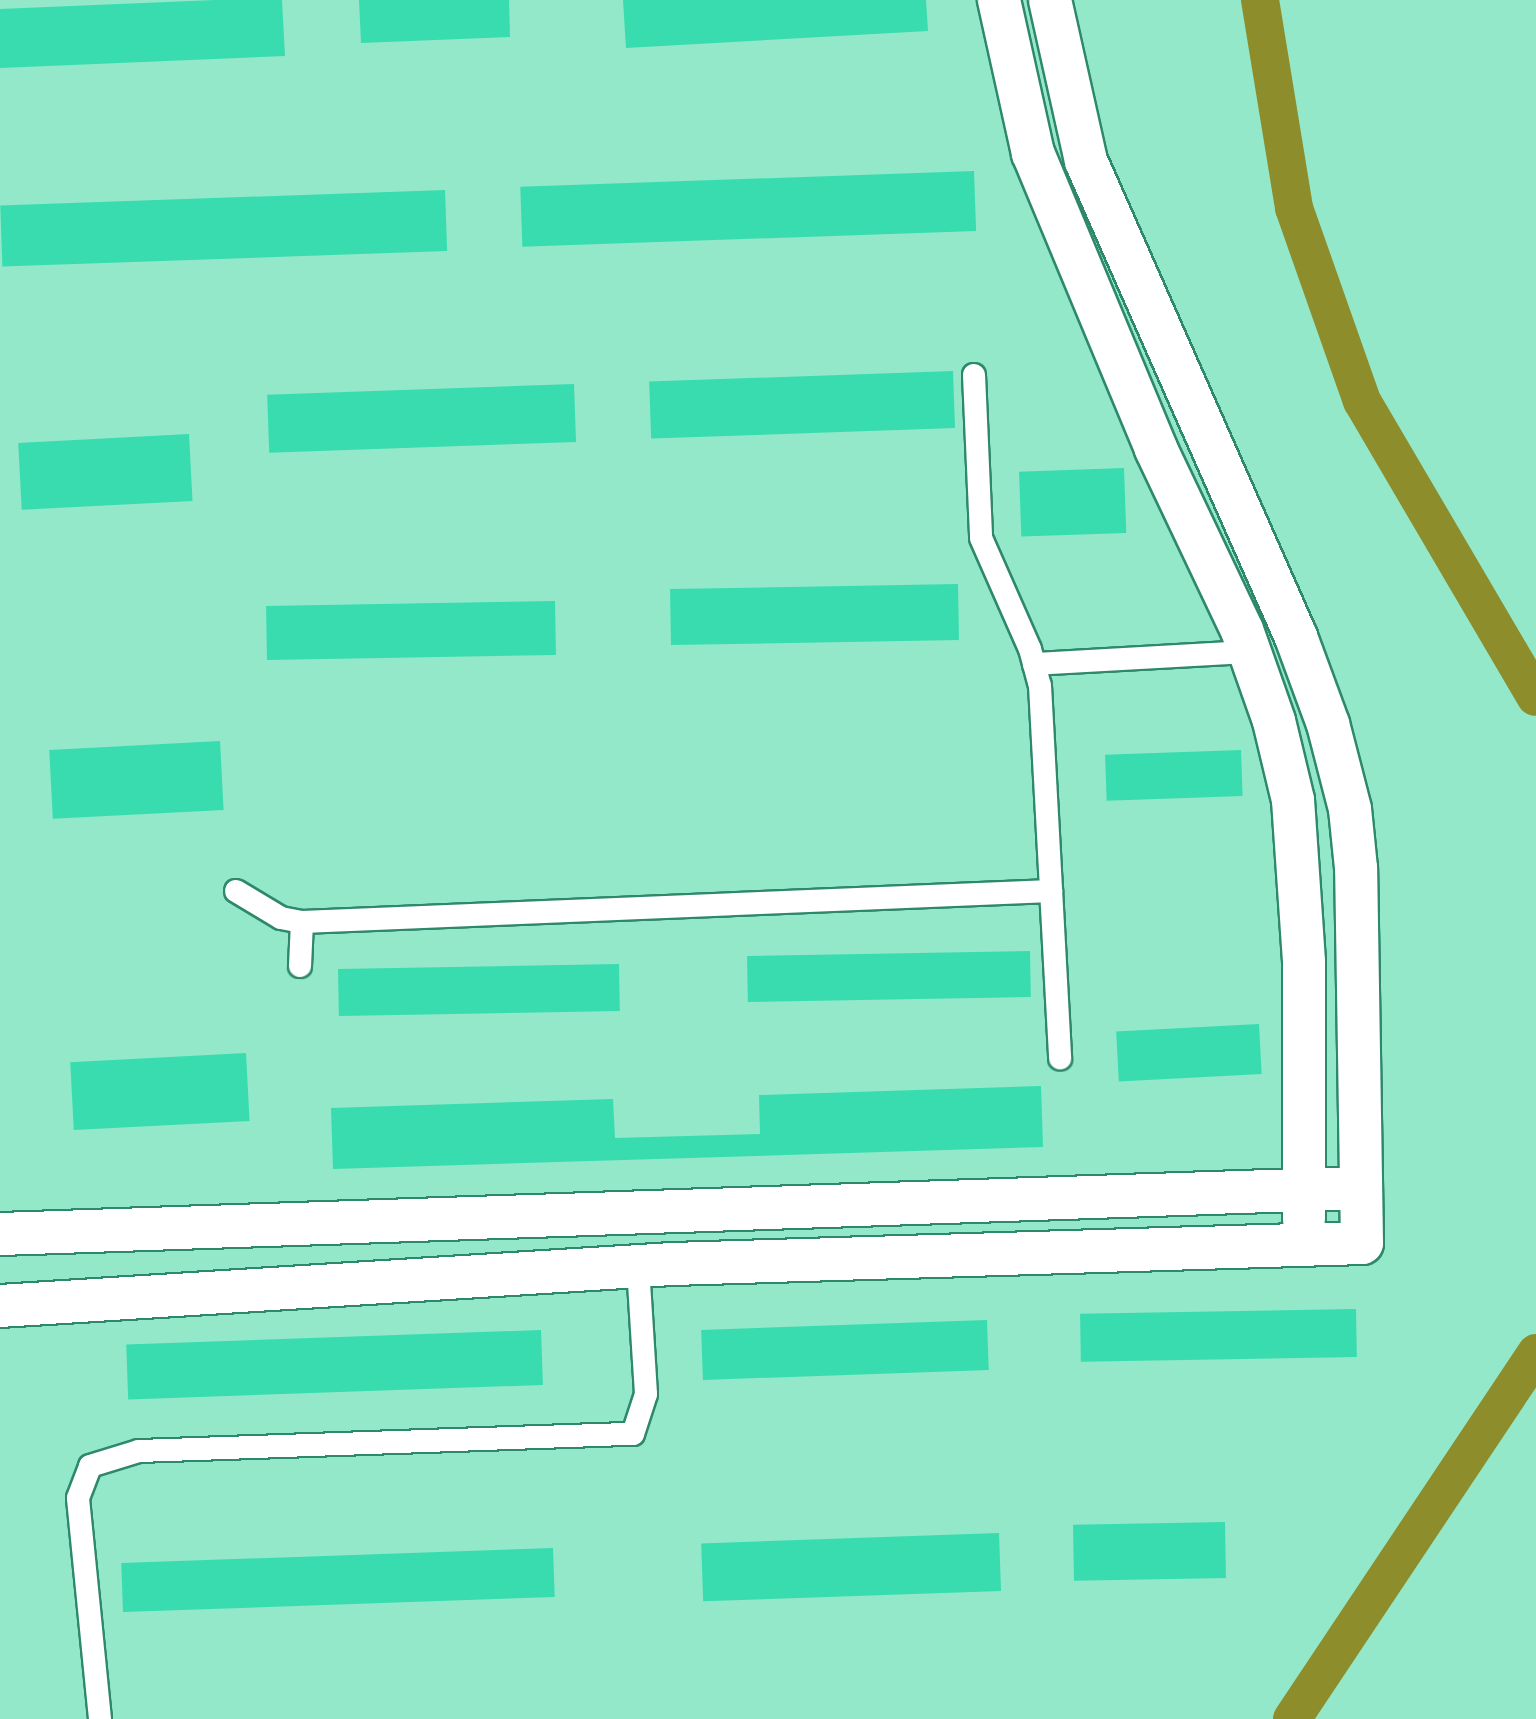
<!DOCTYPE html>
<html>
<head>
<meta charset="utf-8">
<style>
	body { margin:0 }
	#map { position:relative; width:1536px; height:1719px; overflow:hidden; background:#92e8c9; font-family:"Space Grotesk",sans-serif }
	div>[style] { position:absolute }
	.canal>* { height:38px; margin:-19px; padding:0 19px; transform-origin:19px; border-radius:19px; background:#8d8d2c }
	.building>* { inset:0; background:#39dcae; transform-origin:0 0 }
	.roads { filter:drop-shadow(2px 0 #2e886c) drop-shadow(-2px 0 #2e886c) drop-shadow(0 2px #2e886c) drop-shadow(0 -2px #2e886c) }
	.service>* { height:22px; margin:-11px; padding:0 11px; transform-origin:11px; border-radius:11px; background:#fff }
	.minor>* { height:42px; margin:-21px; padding:0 21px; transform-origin:21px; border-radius:21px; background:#fff }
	span { translate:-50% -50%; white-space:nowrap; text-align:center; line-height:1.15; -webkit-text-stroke:6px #d6ffef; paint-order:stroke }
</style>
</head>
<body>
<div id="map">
	<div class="canal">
		<div style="left:1260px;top:0;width:211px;rotate:80.7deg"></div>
		<div style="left:1294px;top:208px;width:205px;rotate:70.6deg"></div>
		<div style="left:1362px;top:401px;width:343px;rotate:59.6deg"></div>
		<div style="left:1292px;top:1719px;width:440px;rotate:-56.3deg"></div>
	</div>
	<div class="building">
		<div style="clip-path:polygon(215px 0,282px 0,285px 56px,0 68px,0 9px)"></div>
		<div style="clip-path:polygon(359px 0,509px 0,510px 37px,361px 43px)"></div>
		<div style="clip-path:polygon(623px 0,926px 0,928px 31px,626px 48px)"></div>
		<div style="left:974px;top:171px;width:60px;height:454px;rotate:88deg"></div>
		<div style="left:445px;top:190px;width:61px;height:445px;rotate:88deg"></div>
		<div style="left:953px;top:371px;width:57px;height:304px;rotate:88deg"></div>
		<div style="left:574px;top:384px;width:58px;height:307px;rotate:88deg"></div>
		<div style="left:189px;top:434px;width:67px;height:171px;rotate:87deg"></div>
		<div style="left:1124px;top:468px;width:65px;height:105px;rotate:88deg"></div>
		<div style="left:958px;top:584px;width:56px;height:288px;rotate:89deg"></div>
		<div style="left:555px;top:601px;width:54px;height:289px;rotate:89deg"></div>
		<div style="left:220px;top:741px;width:69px;height:171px;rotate:87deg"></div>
		<div style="left:1241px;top:750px;width:46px;height:136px;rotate:88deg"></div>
		<div style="left:1030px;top:951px;width:46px;height:283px;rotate:89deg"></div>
		<div style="left:619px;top:964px;width:47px;height:281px;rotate:89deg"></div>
		<div style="left:1259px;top:1024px;width:50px;height:143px;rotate:87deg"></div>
		<div style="left:246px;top:1053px;width:68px;height:176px;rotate:87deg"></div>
		<div style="clip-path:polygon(1041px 1086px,1043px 1147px,333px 1169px,331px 1108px,613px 1099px,615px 1138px,760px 1134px,759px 1095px)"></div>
		<div style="left:1356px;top:1309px;width:48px;height:276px;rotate:89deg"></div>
		<div style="left:987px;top:1320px;width:50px;height:286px;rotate:88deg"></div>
		<div style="left:541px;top:1330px;width:55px;height:415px;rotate:88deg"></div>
		<div style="left:1225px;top:1522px;width:56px;height:152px;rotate:89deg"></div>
		<div style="left:999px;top:1533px;width:58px;height:298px;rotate:88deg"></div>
		<div style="left:553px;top:1548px;width:49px;height:432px;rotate:88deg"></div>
	</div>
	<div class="roads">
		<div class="service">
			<div style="left:974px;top:375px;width:163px;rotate:87.5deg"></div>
			<div style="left:981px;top:538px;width:121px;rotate:66.2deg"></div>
			<div style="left:1030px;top:649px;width:38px;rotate:75deg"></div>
			<div style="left:1040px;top:686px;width:373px;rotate:86.9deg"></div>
			<div style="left:1034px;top:664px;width:216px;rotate:-3.2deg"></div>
			<div style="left:236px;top:891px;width:52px;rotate:31deg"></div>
			<div style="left:281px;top:918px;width:21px;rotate:11deg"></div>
			<div style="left:302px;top:922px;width:750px;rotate:-2.37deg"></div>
			<div style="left:300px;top:966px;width:44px;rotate:-87.4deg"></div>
			<div style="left:100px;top:1719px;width:222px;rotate:-95.7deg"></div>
			<div style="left:78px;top:1498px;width:34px;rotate:-69deg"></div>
			<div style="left:90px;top:1466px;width:51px;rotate:-17deg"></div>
			<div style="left:139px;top:1451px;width:494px;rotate:-2deg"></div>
			<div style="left:633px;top:1434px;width:42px;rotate:-72deg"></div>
			<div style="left:646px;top:1394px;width:127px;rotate:-93.6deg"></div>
		</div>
		<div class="minor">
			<div style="left:999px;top:0;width:157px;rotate:77.5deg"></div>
			<div style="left:1033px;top:153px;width:321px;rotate:67.4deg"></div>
			<div style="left:1156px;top:449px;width:200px;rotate:64.6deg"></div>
			<div style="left:1242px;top:630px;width:96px;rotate:70.6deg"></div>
			<div style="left:1274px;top:721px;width:81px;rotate:76.5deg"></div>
			<div style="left:1293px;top:800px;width:162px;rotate:86.1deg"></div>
			<div style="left:1304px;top:962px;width:257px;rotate:90deg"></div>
			<div style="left:0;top:1234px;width:1361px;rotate:-1.94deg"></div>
			<div style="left:0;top:1306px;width:673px;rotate:-3.58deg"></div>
			<div style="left:672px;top:1264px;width:690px;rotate:-1.74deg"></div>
			<div style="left:1362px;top:1243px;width:375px;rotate:-90.9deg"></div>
			<div style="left:1356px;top:868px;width:59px;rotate:-95.8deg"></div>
			<div style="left:1350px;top:809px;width:88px;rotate:-104.5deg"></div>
			<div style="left:1328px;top:724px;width:93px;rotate:-110.2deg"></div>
			<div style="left:1296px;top:637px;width:520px;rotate:-113.81deg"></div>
			<div style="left:1086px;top:161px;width:165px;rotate:-102.6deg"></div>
		</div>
	</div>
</div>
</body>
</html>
